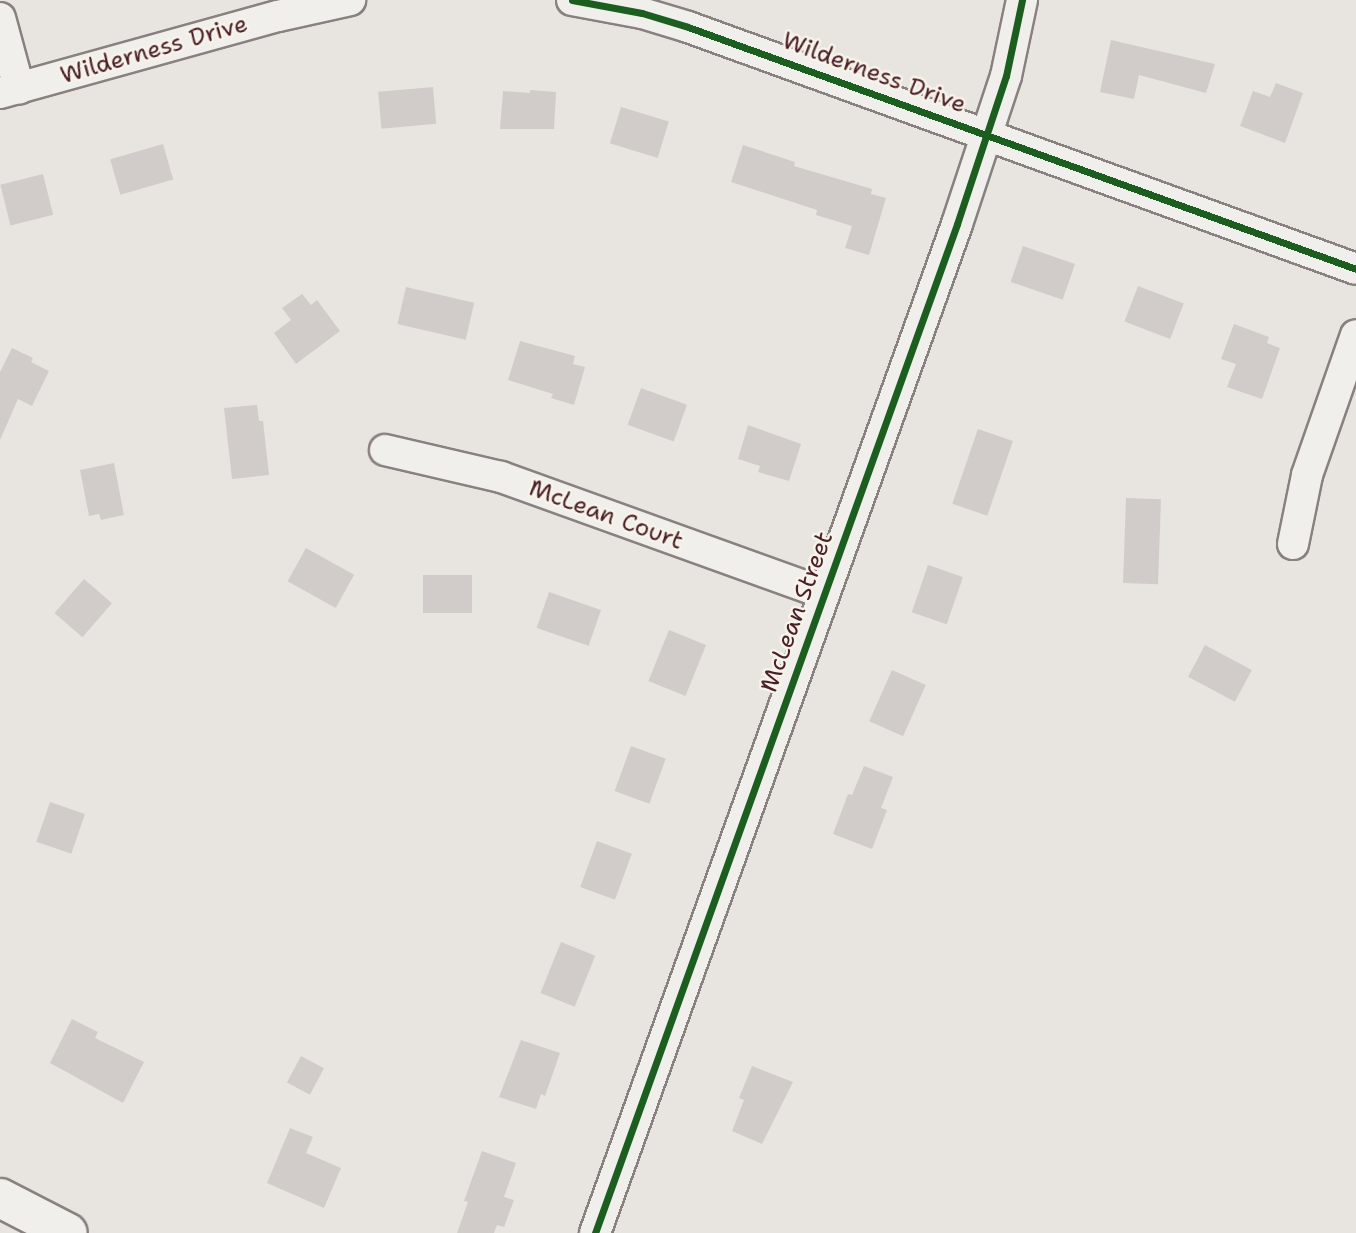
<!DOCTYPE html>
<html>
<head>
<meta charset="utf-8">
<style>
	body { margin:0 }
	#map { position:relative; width:1356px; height:1233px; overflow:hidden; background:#e8e5e0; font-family:"Shantell Sans",sans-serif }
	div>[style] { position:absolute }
	.building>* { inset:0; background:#d1ccc9; transform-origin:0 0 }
	.roads { filter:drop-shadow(2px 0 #898080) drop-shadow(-2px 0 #898080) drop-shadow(0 2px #898080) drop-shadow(0 -2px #898080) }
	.minor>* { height:30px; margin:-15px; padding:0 15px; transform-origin:15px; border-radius:15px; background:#f0efeb }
	.primary>* { height:38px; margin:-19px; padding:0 19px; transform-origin:19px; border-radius:19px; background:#f0efeb }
	.cycleway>* { height:7px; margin:-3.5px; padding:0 3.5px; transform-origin:3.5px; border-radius:3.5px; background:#1b5e20 }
	span { translate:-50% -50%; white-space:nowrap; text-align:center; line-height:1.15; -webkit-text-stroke:5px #f7f3e8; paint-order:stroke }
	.street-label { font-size:24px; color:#4a1f2b }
</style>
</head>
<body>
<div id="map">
	<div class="building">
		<div style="clip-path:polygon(1111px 40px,1215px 64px,1206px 93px,1139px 75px,1134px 99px,1100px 92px)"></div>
		<div style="clip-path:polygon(1276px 83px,1303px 93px,1285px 143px,1240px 126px,1253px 91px,1270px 97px)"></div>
		<div style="left:433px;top:87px;width:37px;height:55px;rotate:85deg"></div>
		<div style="clip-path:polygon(530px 90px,556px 92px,554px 129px,500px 129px,503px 91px,530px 93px)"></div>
		<div style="left:621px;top:107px;width:50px;height:38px;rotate:17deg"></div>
		<div style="left:163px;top:144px;width:37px;height:55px;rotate:74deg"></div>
		<div style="clip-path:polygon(743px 145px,795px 162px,794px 166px,872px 189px,871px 194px,886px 198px,869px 255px,845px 248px,852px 226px,816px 215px,817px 210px,731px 182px)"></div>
		<div style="left:43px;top:174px;width:42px;height:44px;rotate:76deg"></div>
		<div style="left:1023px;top:246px;width:55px;height:38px;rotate:19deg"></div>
		<div style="left:1138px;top:286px;width:49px;height:38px;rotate:21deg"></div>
		<div style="left:406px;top:287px;width:70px;height:38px;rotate:13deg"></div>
		<div style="clip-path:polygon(302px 294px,311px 305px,317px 300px,340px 331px,296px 364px,274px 333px,291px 320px,282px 308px)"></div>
		<div style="clip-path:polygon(1234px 324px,1269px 337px,1267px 343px,1280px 348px,1262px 399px,1227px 387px,1236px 364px,1221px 359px)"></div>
		<div style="clip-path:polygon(520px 341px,575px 356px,573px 364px,585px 367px,574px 405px,551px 398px,553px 394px,508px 380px)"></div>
		<div style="clip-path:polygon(12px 348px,33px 358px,31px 362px,49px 371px,32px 406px,18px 399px,0 440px,0 372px)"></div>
		<div style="left:641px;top:388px;width:49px;height:39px;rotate:20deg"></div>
		<div style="clip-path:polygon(257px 405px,259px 421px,263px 421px,269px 475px,232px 479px,224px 408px)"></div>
		<div style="clip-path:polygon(748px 425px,801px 444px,789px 481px,758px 472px,760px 466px,738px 459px)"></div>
		<div style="left:978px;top:429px;width:37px;height:79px;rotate:19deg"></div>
		<div style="clip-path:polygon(114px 463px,124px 515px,101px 520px,99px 514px,89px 516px,80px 470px)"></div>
		<div style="left:1126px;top:498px;width:35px;height:85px;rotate:2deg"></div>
		<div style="left:306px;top:548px;width:55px;height:38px;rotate:29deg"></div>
		<div style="left:928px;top:565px;width:37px;height:50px;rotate:19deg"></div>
		<div style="left:423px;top:575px;width:49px;height:38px"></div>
		<div style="left:84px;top:579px;width:37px;height:45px;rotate:41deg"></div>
		<div style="left:549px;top:592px;width:55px;height:38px;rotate:19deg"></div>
		<div style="left:669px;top:630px;width:40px;height:55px;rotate:22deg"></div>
		<div style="left:1205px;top:645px;width:53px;height:36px;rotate:28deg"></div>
		<div style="left:892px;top:670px;width:37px;height:56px;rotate:24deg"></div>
		<div style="left:631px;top:746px;width:37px;height:48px;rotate:20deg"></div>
		<div style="clip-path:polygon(864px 766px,893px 777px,881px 808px,887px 810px,872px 849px,833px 834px,848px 794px,852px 795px)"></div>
		<div style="left:50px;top:802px;width:37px;height:42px;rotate:19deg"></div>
		<div style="left:597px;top:841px;width:37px;height:49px;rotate:20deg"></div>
		<div style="left:561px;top:942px;width:37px;height:55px;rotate:22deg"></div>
		<div style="clip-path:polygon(72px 1019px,98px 1032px,95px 1038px,144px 1062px,123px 1103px,50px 1063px)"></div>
		<div style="clip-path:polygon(521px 1040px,560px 1053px,545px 1096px,541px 1094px,536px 1109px,499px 1097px)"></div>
		<div style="left:301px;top:1056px;width:26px;height:30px;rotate:28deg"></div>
		<div style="clip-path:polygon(752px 1066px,793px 1082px,762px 1144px,732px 1131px,744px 1100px,739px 1098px)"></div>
		<div style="clip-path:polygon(290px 1128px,313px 1137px,306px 1153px,341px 1168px,324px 1208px,267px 1183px)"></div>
		<div style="clip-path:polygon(482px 1151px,516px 1163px,504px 1197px,514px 1200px,504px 1227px,497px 1225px,494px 1233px,457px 1233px,468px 1202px,464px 1201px)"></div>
	</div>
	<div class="roads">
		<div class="minor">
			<div style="left:572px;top:0;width:71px;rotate:10.5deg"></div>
			<div style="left:642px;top:13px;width:48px;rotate:16.9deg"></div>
			<div style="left:688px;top:27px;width:710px;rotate:19.91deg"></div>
			<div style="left:0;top:18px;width:73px;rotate:74.8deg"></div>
			<div style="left:0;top:93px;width:288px;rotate:-15.5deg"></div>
			<div style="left:278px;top:16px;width:74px;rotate:-12.5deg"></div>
			<div style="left:385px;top:450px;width:119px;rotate:13.1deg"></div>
			<div style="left:501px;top:477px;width:342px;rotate:19.8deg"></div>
			<div style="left:1293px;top:544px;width:70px;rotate:-78.5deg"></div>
			<div style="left:1307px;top:475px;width:148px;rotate:-70.7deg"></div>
			<div style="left:595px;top:1233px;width:1072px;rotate:-70.26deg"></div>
			<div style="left:957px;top:224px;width:156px;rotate:-71.7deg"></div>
			<div style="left:1006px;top:76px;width:78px;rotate:-78.1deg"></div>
		</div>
		<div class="primary">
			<div style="left:0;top:1198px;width:76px;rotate:27.2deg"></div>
		</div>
	</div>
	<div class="cycleway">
		<div style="left:572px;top:0;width:71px;rotate:10.5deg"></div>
		<div style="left:642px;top:13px;width:48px;rotate:16.9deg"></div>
		<div style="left:688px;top:27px;width:710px;rotate:19.91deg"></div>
		<div style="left:595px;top:1233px;width:1072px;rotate:-70.26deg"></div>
		<div style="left:957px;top:224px;width:156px;rotate:-71.7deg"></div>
		<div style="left:1006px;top:76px;width:78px;rotate:-78.1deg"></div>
	</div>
	<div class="street-label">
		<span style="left:154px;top:50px;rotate:-16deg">Wilderness Drive</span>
		<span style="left:874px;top:73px;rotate:20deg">Wilderness Drive</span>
		<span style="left:606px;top:515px;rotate:20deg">McLean Court</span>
		<span style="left:797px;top:612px;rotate:-70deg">McLean Street</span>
	</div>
</div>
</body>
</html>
